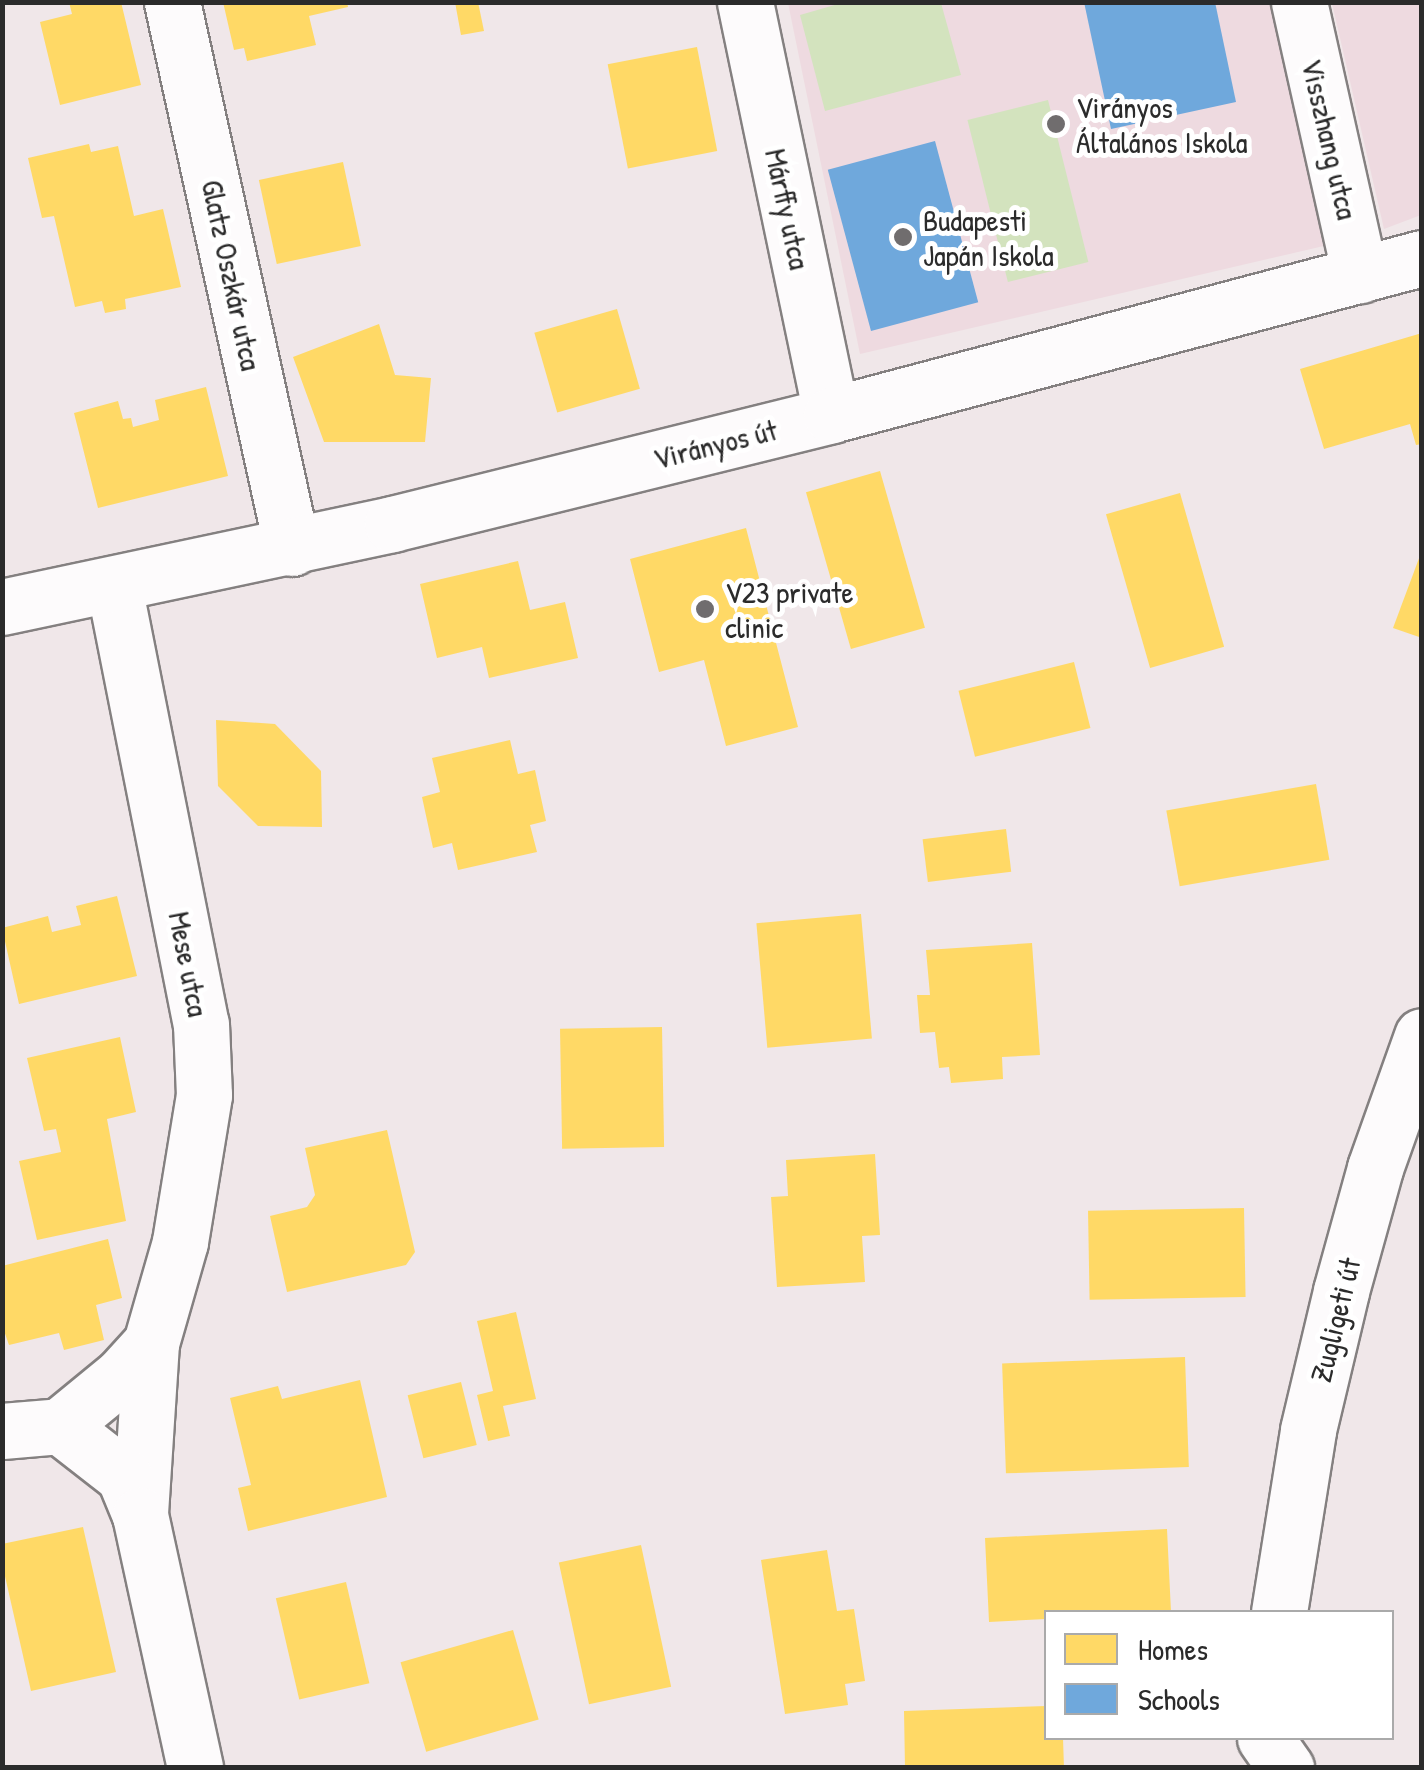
<!DOCTYPE html>
<html>
<head>
<meta charset="utf-8">
<style>
	body { margin:0 }
	#map { position:relative; width:1424px; height:1770px; overflow:hidden; background:#f0e7e9; font-family:"Patrick Hand",sans-serif }
	div>[style] { position:absolute }
	.built>* { inset:0; background:#eedae0 }
	.green>* { inset:0; background:#d3e3be; transform-origin:0 0 }
	.homes>* { inset:0; background:#ffd966; transform-origin:0 0 }
	.schools>* { inset:0; background:#6fa8dc; transform-origin:0 0 }
	.roads { filter:drop-shadow(2px 0 #848080) drop-shadow(-2px 0 #848080) drop-shadow(0 2px #848080) drop-shadow(0 -2px #848080) }
	.minor>* { height:55px; margin:-27.5px; padding:0 27.5px; transform-origin:27.5px; border-radius:27.5px; background:#fdfbfc }
	.dots>* { width:28px; height:28px; translate:-50% -50%; box-sizing:border-box; border:5px solid #fff; border-radius:50% }
	span { translate:-50% -50%; white-space:nowrap; text-align:center; line-height:1.15; -webkit-text-stroke:10px #fff; paint-order:stroke }
	.poi-label { font-size:30px; color:#2b2b2b }
	.left { translate:0 -50%; text-align:left }
	.street-label { font-size:30px; color:#2b2b2b }
	.frame { position:absolute; inset:0; border:5px solid #2b2b2b; pointer-events:none }
	.legend { position:absolute; left:1044px; top:1610px; width:350px; height:130px; box-sizing:border-box; background:#fff; border:2px solid #aaa; margin:0; padding:12px 18px; list-style:none; font-size:30px; color:#2b2b2b }
	.legend li { display:flex; align-items:center; gap:20px; height:50px }
	.legend b { width:50px; border:2px solid #aaa }
</style>
</head>
<body>
<div id="map">
	<div class="built">
		<div style="clip-path:polygon(788px 3px,1271px 3px,1328px 245px,860px 354px)"></div>
		<div style="clip-path:polygon(1332px 3px,1421px 3px,1421px 215px,1384px 229px)"></div>
	</div>
	<div class="green">
		<div style="clip-path:polygon(845px 2px,941px 3px,961px 75px,825px 111px,800px 15px)"></div>
		<div style="left:1048px;top:100px;width:167px;height:83px;rotate:76deg"></div>
	</div>
	<div class="homes">
		<div style="clip-path:polygon(69px 2px,121px 2px,141px 85px,60px 105px,40px 22px,72px 14px)"></div>
		<div style="clip-path:polygon(223px 2px,347px 2px,348px 7px,309px 16px,316px 45px,247px 61px,244px 48px,234px 50px)"></div>
		<div style="clip-path:polygon(455px 2px,478px 2px,484px 31px,461px 35px)"></div>
		<div style="left:697px;top:47px;width:106px;height:91px;rotate:79deg"></div>
		<div style="clip-path:polygon(89px 144px,91px 152px,118px 146px,134px 216px,163px 209px,181px 287px,125px 299px,126px 309px,105px 313px,102px 301px,75px 307px,54px 216px,42px 218px,28px 158px)"></div>
		<div style="left:343px;top:162px;width:86px;height:86px;rotate:78deg"></div>
		<div style="left:617px;top:309px;width:83px;height:86px;rotate:74deg"></div>
		<div style="clip-path:polygon(379px 324px,395px 375px,431px 378px,425px 442px,324px 442px,293px 357px)"></div>
		<div style="clip-path:polygon(1422px 333px,1422px 444px,1416px 445px,1410px 424px,1324px 449px,1300px 369px)"></div>
		<div style="clip-path:polygon(206px 387px,228px 476px,98px 508px,74px 413px,118px 401px,123px 419px,131px 418px,133px 427px,159px 420px,155px 400px)"></div>
		<div style="left:880px;top:471px;width:163px;height:77px;rotate:74deg"></div>
		<div style="left:1180px;top:493px;width:160px;height:77px;rotate:74deg"></div>
		<div style="clip-path:polygon(746px 528px,798px 727px,726px 746px,704px 660px,659px 672px,630px 559px)"></div>
		<div style="clip-path:polygon(1421px 553px,1422px 553px,1422px 638px,1393px 628px)"></div>
		<div style="clip-path:polygon(518px 561px,530px 610px,565px 602px,578px 658px,489px 678px,482px 647px,437px 658px,420px 584px)"></div>
		<div style="left:1074px;top:662px;width:68px;height:119px;rotate:76deg"></div>
		<div style="clip-path:polygon(216px 720px,275px 724px,321px 771px,322px 827px,258px 826px,218px 786px)"></div>
		<div style="clip-path:polygon(510px 740px,518px 774px,535px 770px,546px 821px,530px 825px,537px 852px,458px 870px,452px 843px,433px 848px,422px 797px,440px 792px,432px 758px)"></div>
		<div style="left:1316px;top:784px;width:77px;height:152px;rotate:80deg"></div>
		<div style="left:1006px;top:829px;width:43px;height:84px;rotate:83deg"></div>
		<div style="clip-path:polygon(117px 896px,137px 976px,19px 1004px,2px 928px,48px 916px,52px 932px,81px 925px,76px 906px)"></div>
		<div style="left:861px;top:914px;width:125px;height:105px;rotate:85deg"></div>
		<div style="clip-path:polygon(1032px 943px,1040px 1055px,1002px 1057px,1003px 1079px,951px 1083px,949px 1067px,939px 1068px,935px 1032px,920px 1033px,917px 995px,930px 995px,926px 950px)"></div>
		<div style="left:662px;top:1027px;width:120px;height:102px;rotate:89deg"></div>
		<div style="clip-path:polygon(120px 1037px,136px 1112px,107px 1119px,126px 1221px,37px 1240px,19px 1161px,61px 1152px,56px 1129px,44px 1131px,27px 1058px)"></div>
		<div style="clip-path:polygon(387px 1130px,415px 1252px,406px 1265px,287px 1292px,270px 1216px,307px 1207px,315px 1195px,305px 1148px)"></div>
		<div style="clip-path:polygon(875px 1154px,880px 1235px,862px 1236px,865px 1282px,777px 1287px,771px 1197px,788px 1196px,786px 1160px)"></div>
		<div style="left:1244px;top:1208px;width:89px;height:156px;rotate:89deg"></div>
		<div style="clip-path:polygon(108px 1239px,122px 1298px,96px 1305px,104px 1340px,64px 1350px,59px 1333px,9px 1345px,2px 1325px,2px 1266px)"></div>
		<div style="clip-path:polygon(516px 1312px,536px 1399px,503px 1406px,510px 1436px,488px 1441px,477px 1395px,493px 1391px,477px 1321px)"></div>
		<div style="left:1185px;top:1357px;width:110px;height:183px;rotate:88deg"></div>
		<div style="clip-path:polygon(360px 1380px,387px 1497px,248px 1531px,238px 1488px,251px 1485px,230px 1398px,278px 1386px,282px 1399px)"></div>
		<div style="left:461px;top:1382px;width:65px;height:55px;rotate:76deg"></div>
		<div style="clip-path:polygon(83px 1527px,116px 1672px,31px 1691px,2px 1563px,2px 1544px)"></div>
		<div style="clip-path:polygon(1167px 1529px,1171px 1612px,1046px 1612px,1046px 1619px,989px 1622px,985px 1538px)"></div>
		<div style="left:641px;top:1545px;width:145px;height:84px;rotate:78deg"></div>
		<div style="clip-path:polygon(827px 1550px,837px 1611px,854px 1609px,865px 1681px,845px 1684px,848px 1705px,785px 1714px,761px 1560px)"></div>
		<div style="left:346px;top:1582px;width:104px;height:72px;rotate:77deg"></div>
		<div style="left:513px;top:1630px;width:93px;height:117px;rotate:74deg"></div>
		<div style="clip-path:polygon(1046px 1706px,1046px 1738px,1063px 1738px,1064px 1768px,905px 1768px,904px 1711px)"></div>
	</div>
	<div class="schools">
		<div style="clip-path:polygon(1084px 2px,1215px 2px,1236px 102px,1111px 129px)"></div>
		<div style="left:935px;top:141px;width:167px;height:111px;rotate:75deg"></div>
	</div>
	<div class="roads">
		<div class="minor">
			<div style="left:172px;top:2px;width:559px;rotate:77.6deg"></div>
			<div style="left:745px;top:2px;width:422px;rotate:78.2deg"></div>
			<div style="left:1299px;top:2px;width:280px;rotate:77.4deg"></div>
			<div style="left:114px;top:586px;width:447px;rotate:78.8deg"></div>
			<div style="left:201px;top:1024px;width:71px;rotate:87.6deg"></div>
			<div style="left:204px;top:1095px;width:149px;rotate:99.3deg"></div>
			<div style="left:180px;top:1242px;width:105px;rotate:106deg"></div>
			<div style="left:151px;top:1343px;width:172px;rotate:93.7deg"></div>
			<div style="left:2px;top:607px;width:399px;rotate:-12deg"></div>
			<div style="left:392px;top:524px;width:452px;rotate:-13.9deg"></div>
			<div style="left:831px;top:415px;width:611px;rotate:-14.88deg"></div>
			<div style="left:60px;top:1426px;width:81px;rotate:38deg"></div>
			<div style="left:124px;top:1476px;width:42px;rotate:67.7deg"></div>
			<div style="left:140px;top:1515px;width:259px;rotate:77.7deg"></div>
			<div style="left:60px;top:1426px;width:80px;rotate:-39.4deg"></div>
			<div style="left:122px;top:1375px;width:43px;rotate:-47.8deg"></div>
			<div style="left:2px;top:1431px;width:58px;rotate:-4.9deg"></div>
			<div style="left:1279px;top:1612px;width:184px;rotate:-80.9deg"></div>
			<div style="left:1308px;top:1430px;width:143px;rotate:-76.6deg"></div>
			<div style="left:1341px;top:1291px;width:128px;rotate:-74.5deg"></div>
			<div style="left:1375px;top:1168px;width:140px;rotate:-70.4deg"></div>
			<div style="left:1265px;top:1738px;width:37px;rotate:55deg"></div>
		</div>
	</div>
	<div class="dots">
		<div style="left:1056px;top:124px;background:#706d6e"></div>
		<div style="left:903px;top:237px;background:#706d6e"></div>
		<div style="left:705px;top:609px;background:#706d6e"></div>
	</div>
	<div class="poi-label">
		<span class="left" style="left:1076px;top:124px">Virányos<br>Általános Iskola</span>
		<span class="left" style="left:923px;top:237px">Budapesti<br>Japán Iskola</span>
		<span class="left" style="left:725px;top:609px">V23 private<br>clinic</span>
	</div>
	<div class="street-label">
		<span style="left:1330px;top:139px;rotate:77deg">Visszhang utca</span>
		<span style="left:788px;top:209px;rotate:78deg">Márffy utca</span>
		<span style="left:232px;top:275px;rotate:78deg">Glatz Oszkár utca</span>
		<span style="left:715px;top:444px;rotate:-14deg">Virányos út</span>
		<span style="left:189px;top:964px;rotate:79deg">Mese utca</span>
		<span style="left:1335px;top:1320px;rotate:-76deg">Zugligeti út</span>
	</div>
	<div class="frame"></div>
	<ul class="legend">
	<li><b style="height:28px;background:#ffd966"></b>Homes</li>
	<li><b style="height:28px;background:#6fa8dc"></b>Schools</li>
	</ul>
</div>
</body>
</html>
